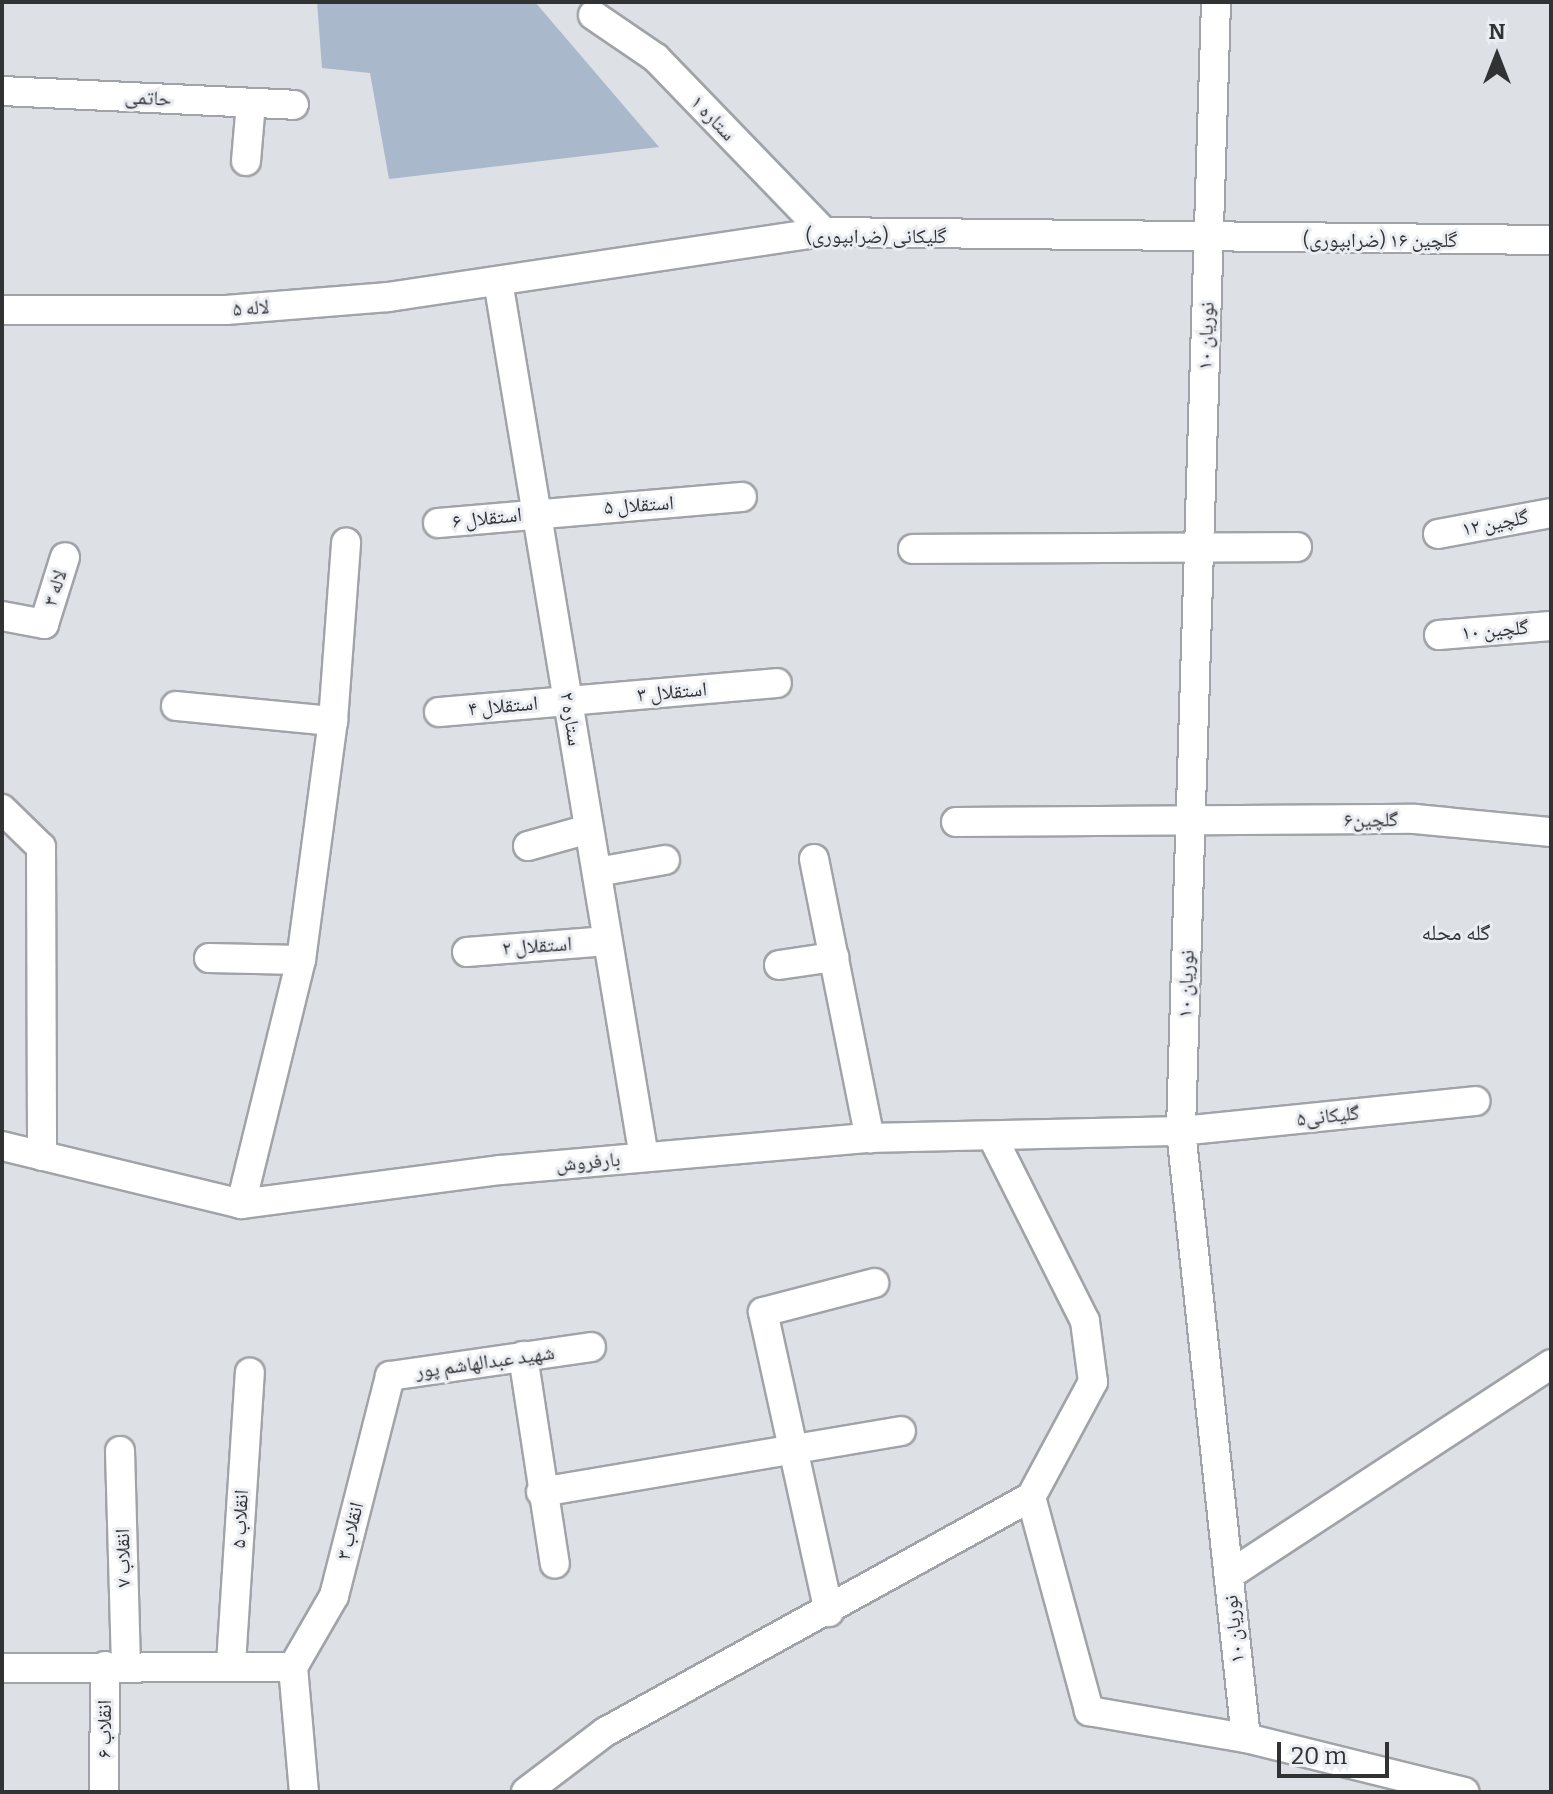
<!DOCTYPE html>
<html>
<head>
<meta charset="utf-8">
<style>
	body { margin:0 }
	#map { position:relative; width:1553px; height:1794px; overflow:hidden; background:#dde0e5; font-family:Bitter,"Noto Naskh Arabic",serif }
	div>[style] { position:absolute }
	.green>* { inset:0; background:#aab8cb }
	.roads { filter:drop-shadow(2px 0 #a0a3a7) drop-shadow(-2px 0 #a0a3a7) drop-shadow(0 2px #a0a3a7) drop-shadow(0 -2px #a0a3a7) }
	.street>* { height:28px; margin:-14px; padding:0 14px; transform-origin:14px; border-radius:14px; background:#fff }
	span { translate:-50% -50%; white-space:nowrap; text-align:center; line-height:1.15; -webkit-text-stroke:6px #eaedf2; paint-order:stroke }
	.street-label { font-size:20px; color:#313234 }
	.neighbourhood-label { font-size:22px; color:#313234 }
	.frame { position:absolute; inset:0; border:4px solid #313234; pointer-events:none }
	.north { position:absolute; left:1457px; top:16px; width:80px; height:80px; -webkit-text-stroke:6px #eaedf2; paint-order:stroke; rotate:0deg; font-size:22px; font-weight:700; line-height:32px; text-align:center; color:#313234 }
	.north::after { content:''; display:block; margin:auto; width:28px; height:36px; background:#313234; clip-path:polygon(50% 0,100% 100%,50% 72%,0 100%) }
	.scale { position:absolute; left:1277px; top:1742px; width:112px; height:36px; box-sizing:border-box; border:4px solid #313234; border-top:0; padding-left:10px; font-size:24px; line-height:28px; white-space:nowrap; color:#313234; -webkit-text-stroke:6px #eaedf2; paint-order:stroke }
</style>
</head>
<body>
<div id="map">
	<div class="green">
		<div style="clip-path:polygon(317px 2px,535px 2px,659px 147px,389px 179px,370px 73px,322px 68px)"></div>
	</div>
	<div class="roads">
		<div class="street">
			<div style="left:1216px;top:2px;width:1130px;rotate:91.78deg"></div>
			<div style="left:1181px;top:1131px;width:610px;rotate:83.89deg"></div>
			<div style="left:593px;top:15px;width:76px;rotate:34.3deg"></div>
			<div style="left:656px;top:58px;width:242px;rotate:46deg"></div>
			<div style="left:2px;top:91px;width:292px;rotate:2.7deg"></div>
			<div style="left:246px;top:161px;width:58px;rotate:-85.1deg"></div>
			<div style="left:498px;top:281px;width:888px;rotate:80.54deg"></div>
			<div style="left:2px;top:310px;width:224px"></div>
			<div style="left:226px;top:310px;width:163px;rotate:-4.6deg"></div>
			<div style="left:388px;top:297px;width:441px;rotate:-8.5deg"></div>
			<div style="left:824px;top:232px;width:727px;rotate:0.63deg"></div>
			<div style="left:438px;top:523px;width:305px;rotate:-4.9deg"></div>
			<div style="left:1438px;top:534px;width:115px;rotate:-10.5deg"></div>
			<div style="left:913px;top:549px;width:384px;rotate:-0.3deg"></div>
			<div style="left:2px;top:616px;width:43px;rotate:10.8deg"></div>
			<div style="left:44px;top:624px;width:70px;rotate:-72.6deg"></div>
			<div style="left:1439px;top:635px;width:112px;rotate:-4.6deg"></div>
			<div style="left:176px;top:706px;width:158px;rotate:5.5deg"></div>
			<div style="left:439px;top:712px;width:339px;rotate:-4.9deg"></div>
			<div style="left:2px;top:809px;width:54px;rotate:44.3deg"></div>
			<div style="left:41px;top:847px;width:309px;rotate:89.8deg"></div>
			<div style="left:956px;top:822px;width:459px;rotate:-0.4deg"></div>
			<div style="left:1415px;top:819px;width:137px;rotate:5.5deg"></div>
			<div style="left:528px;top:846px;width:63px;rotate:-15.6deg"></div>
			<div style="left:814px;top:859px;width:285px;rotate:78.7deg"></div>
			<div style="left:597px;top:872px;width:69px;rotate:-10deg"></div>
			<div style="left:467px;top:952px;width:141px;rotate:-4.5deg"></div>
			<div style="left:209px;top:958px;width:92px;rotate:1.2deg"></div>
			<div style="left:779px;top:965px;width:56px;rotate:-8.3deg"></div>
			<div style="left:2px;top:1146px;width:246px;rotate:13.6deg"></div>
			<div style="left:241px;top:1204px;width:262px;rotate:-7.5deg"></div>
			<div style="left:501px;top:1170px;width:370px;rotate:-5deg"></div>
			<div style="left:870px;top:1138px;width:311px;rotate:-1.3deg"></div>
			<div style="left:1181px;top:1131px;width:296px;rotate:-5.8deg"></div>
			<div style="left:241px;top:1204px;width:251px;rotate:-76.2deg"></div>
			<div style="left:301px;top:960px;width:241px;rotate:-82.4deg"></div>
			<div style="left:333px;top:721px;width:179px;rotate:-85.8deg"></div>
			<div style="left:523px;top:1356px;width:210px;rotate:81.3deg"></div>
			<div style="left:120px;top:1451px;width:215px;rotate:88.4deg"></div>
			<div style="left:541px;top:1492px;width:365px;rotate:-9.6deg"></div>
			<div style="left:1031px;top:1497px;width:222px;rotate:74.8deg"></div>
			<div style="left:1089px;top:1711px;width:159px;rotate:9.8deg"></div>
			<div style="left:1246px;top:1738px;width:225px;rotate:13.9deg"></div>
			<div style="left:1229px;top:1575px;width:385px;rotate:-33.2deg"></div>
			<div style="left:829px;top:1612px;width:307px;rotate:-102.4deg"></div>
			<div style="left:763px;top:1312px;width:115px;rotate:-14.6deg"></div>
			<div style="left:231px;top:1664px;width:292px;rotate:-86.3deg"></div>
			<div style="left:293px;top:1667px;width:82px;rotate:-60deg"></div>
			<div style="left:334px;top:1596px;width:227px;rotate:-75.7deg"></div>
			<div style="left:390px;top:1376px;width:203px;rotate:-8.2deg"></div>
			<div style="left:293px;top:1667px;width:125px;rotate:85deg"></div>
			<div style="left:2px;top:1668px;width:291px;rotate:-0.2deg"></div>
			<div style="left:104px;top:1792px;width:126px;rotate:-89.5deg"></div>
			<div style="left:526px;top:1792px;width:99px;rotate:-37.2deg"></div>
			<div style="left:605px;top:1732px;width:487px;rotate:-28.9deg"></div>
			<div style="left:1031px;top:1497px;width:131px;rotate:-61.7deg"></div>
			<div style="left:1093px;top:1382px;width:62px;rotate:-97.5deg"></div>
			<div style="left:1085px;top:1321px;width:203px;rotate:-116.7deg"></div>
		</div>
	</div>
	<div class="street-label">
		<span style="left:148px;top:98px;rotate:3deg">حاتمی</span>
		<span style="left:713px;top:118px;rotate:46deg">ستاره ۱</span>
		<span style="left:876px;top:236px">گلیکانی (ضرابپوری)</span>
		<span style="left:1380px;top:240px">گلچین ۱۶ (ضرابپوری)</span>
		<span style="left:251px;top:308px;rotate:-4deg">لاله ۵</span>
		<span style="left:1206px;top:336px;rotate:-88deg">نوریان ۱۰</span>
		<span style="left:639px;top:505px;rotate:-4deg">استقلال ۵</span>
		<span style="left:487px;top:518px;rotate:-6deg">استقلال ۶</span>
		<span style="left:1495px;top:523px;rotate:-11deg">گلچین ۱۲</span>
		<span style="left:55px;top:588px;rotate:-72deg">لاله ۳</span>
		<span style="left:1495px;top:630px;rotate:-5deg">گلچین ۱۰</span>
		<span style="left:672px;top:692px;rotate:-5deg">استقلال ۳</span>
		<span style="left:503px;top:706px;rotate:-5deg">استقلال ۴</span>
		<span style="left:571px;top:719px;rotate:81deg">ستاره ۲</span>
		<span style="left:1371px;top:820px;rotate:-1deg">گلچین۶</span>
		<span style="left:537px;top:946px;rotate:-4deg">استقلال ۲</span>
		<span style="left:1186px;top:984px;rotate:-88deg">نوریان ۱۰</span>
		<span style="left:1328px;top:1116px;rotate:-6deg">گلیکانی۵</span>
		<span style="left:588px;top:1162px;rotate:-5deg">بارفروش</span>
		<span style="left:485px;top:1362px;rotate:-8deg">شهید عبدالهاشم پور</span>
		<span style="left:240px;top:1519px;rotate:-87deg">انقلاب ۵</span>
		<span style="left:350px;top:1531px;rotate:-76deg">انقلاب ۳</span>
		<span style="left:123px;top:1558px;rotate:-91deg">انقلاب ۷</span>
		<span style="left:1234px;top:1629px;rotate:-96deg">نوریان ۱۰</span>
		<span style="left:104px;top:1729px;rotate:-90deg">انقلاب ۶</span>
	</div>
	<div class="neighbourhood-label">
		<span style="left:1456px;top:933px">گله محله</span>
	</div>
	<div class="frame"></div>
	<div class="north">N</div>
	<div class="scale">20 m</div>
</div>
</body>
</html>
